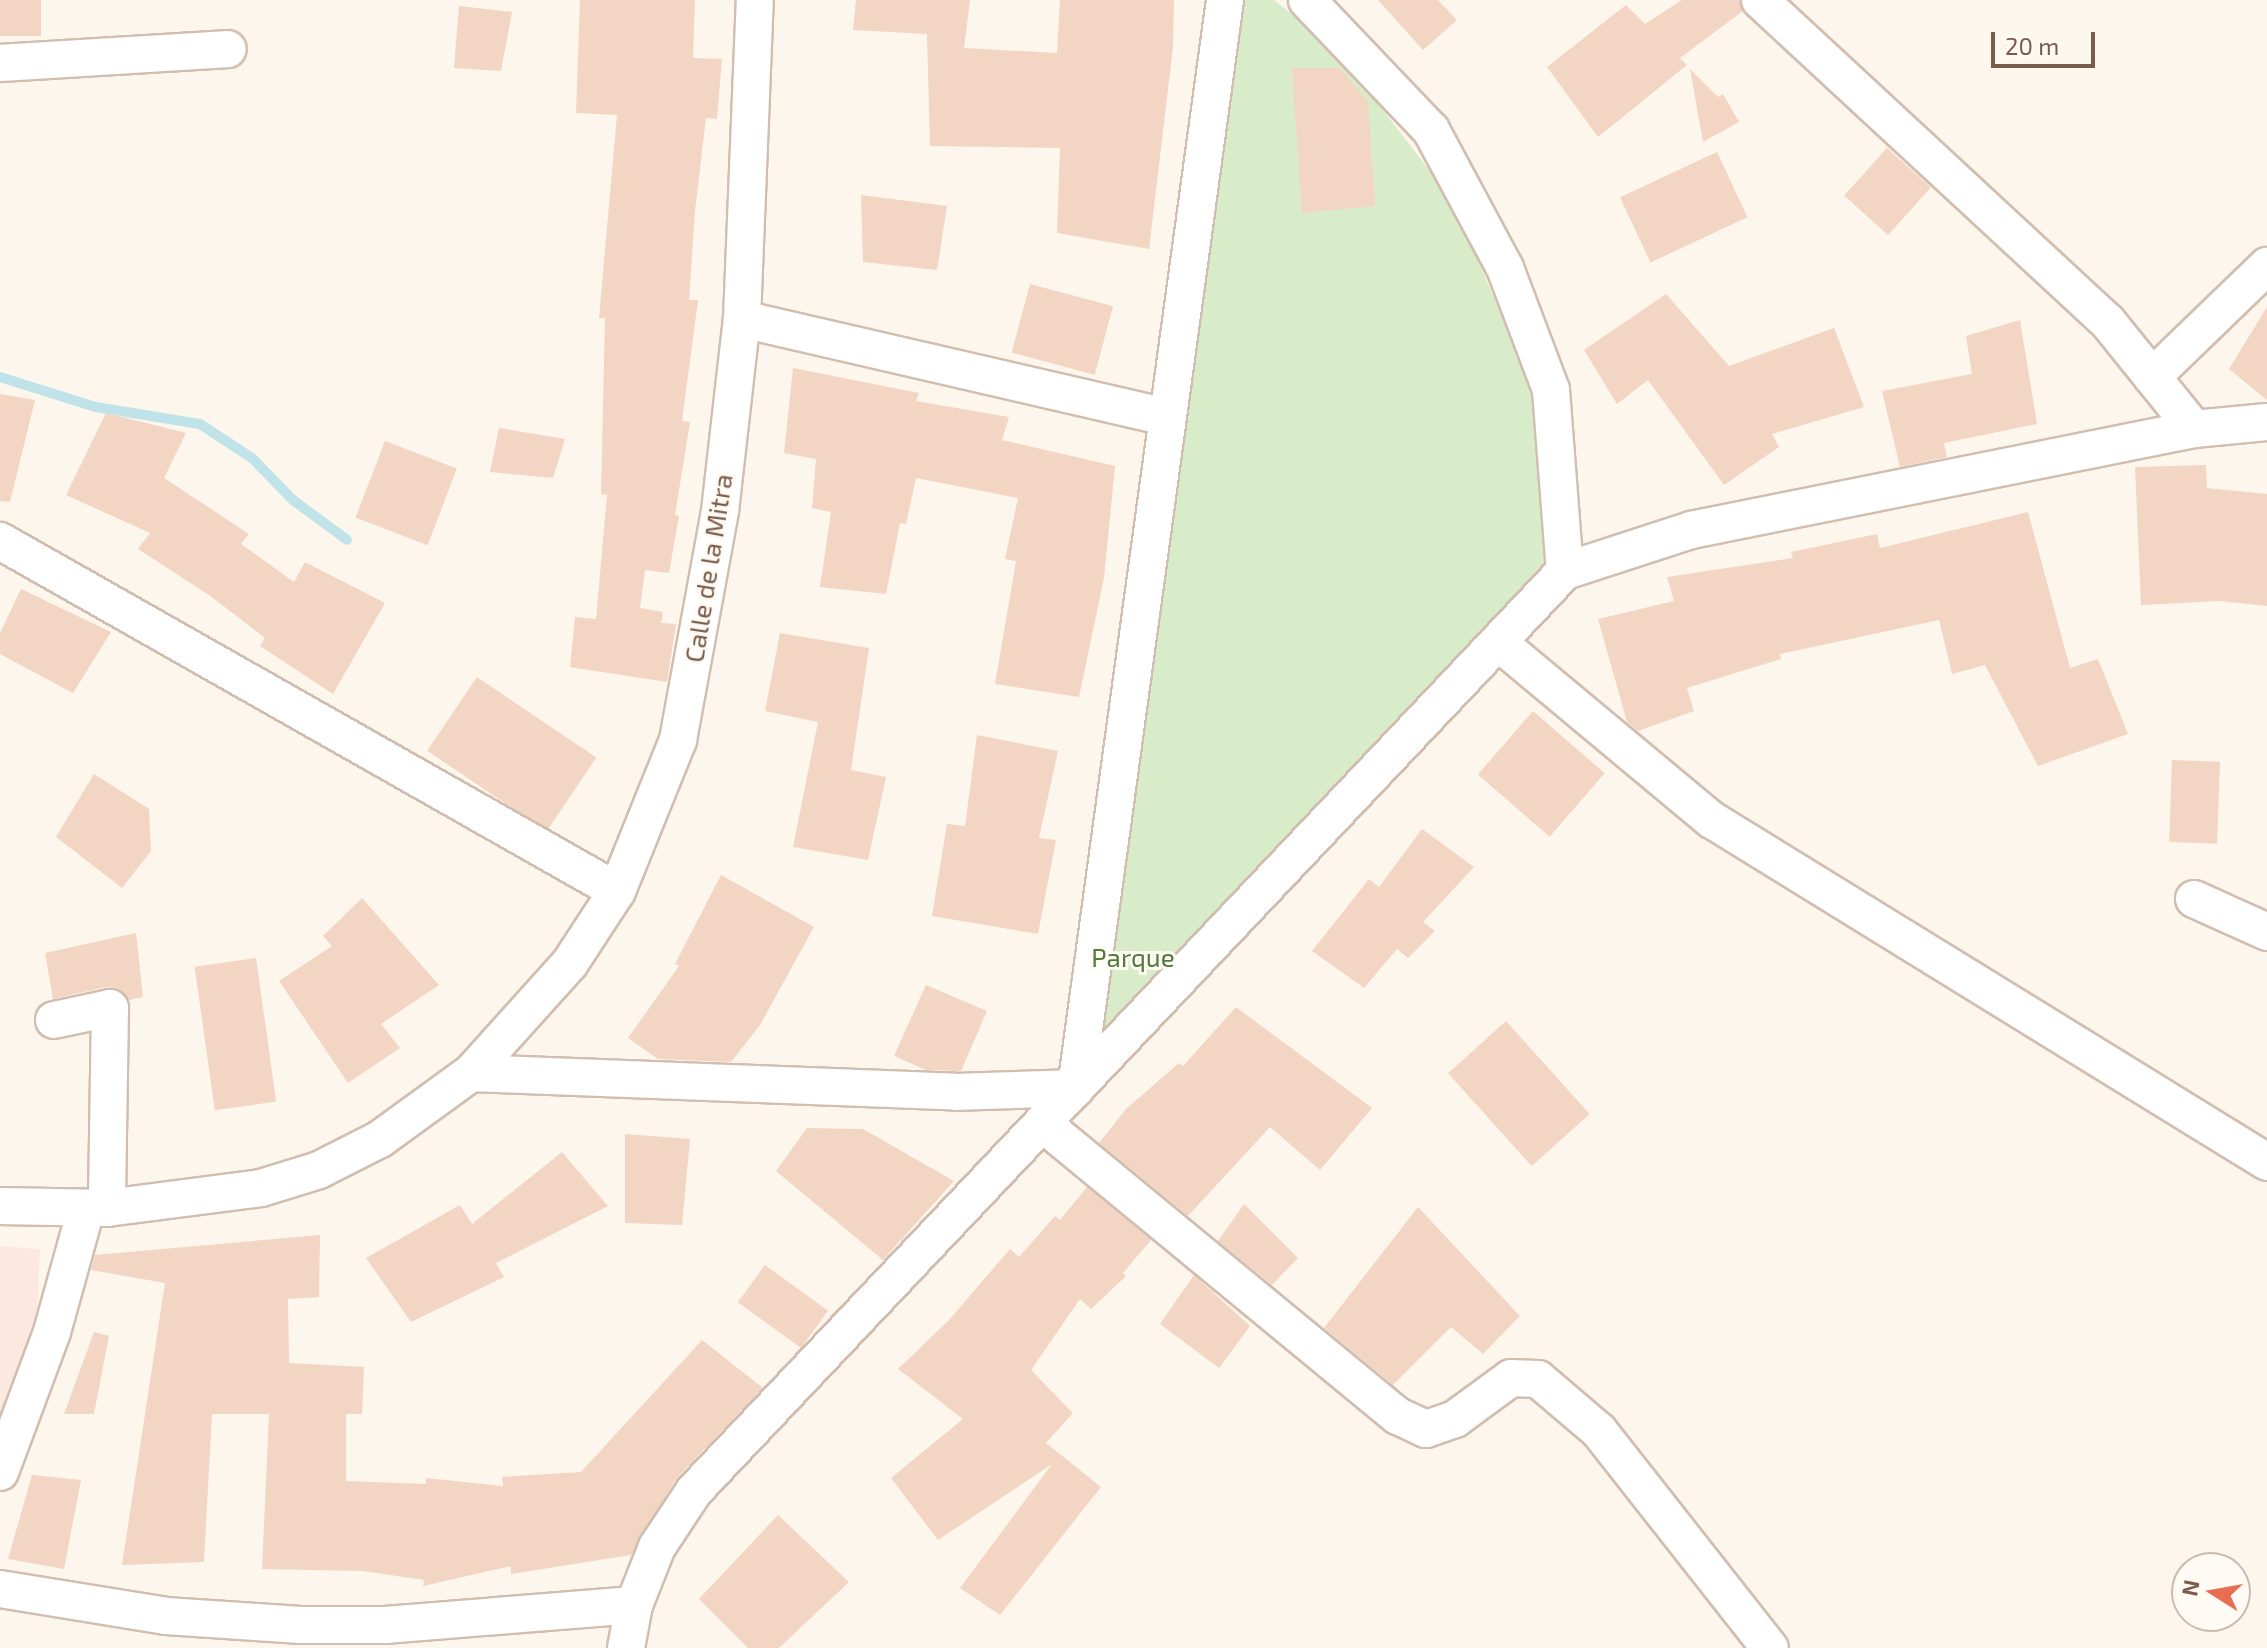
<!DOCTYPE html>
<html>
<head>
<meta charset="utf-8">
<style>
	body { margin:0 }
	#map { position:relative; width:2267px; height:1648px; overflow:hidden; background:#fdf6ec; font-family:"Exo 2",sans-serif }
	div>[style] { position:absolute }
	.commercial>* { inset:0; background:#fde8e0 }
	.green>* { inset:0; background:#d8ecc9 }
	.stream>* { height:10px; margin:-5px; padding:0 5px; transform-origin:5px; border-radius:5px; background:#bfe3e8 }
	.building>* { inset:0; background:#f3d5c3; transform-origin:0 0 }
	.roads { filter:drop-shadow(2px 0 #d1beb0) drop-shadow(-2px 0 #d1beb0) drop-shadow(0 2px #d1beb0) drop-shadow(0 -2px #d1beb0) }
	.minor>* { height:36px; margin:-18px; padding:0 18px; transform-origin:18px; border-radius:18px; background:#fff }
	span { translate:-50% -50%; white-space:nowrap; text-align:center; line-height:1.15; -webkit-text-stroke:6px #fffaf3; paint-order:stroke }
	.street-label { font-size:26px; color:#7a5c4d }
	.park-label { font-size:26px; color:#537a41 }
	.north { position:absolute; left:2171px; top:1552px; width:80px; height:80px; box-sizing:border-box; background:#fffaf3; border:2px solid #cabbb1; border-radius:50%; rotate:281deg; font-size:22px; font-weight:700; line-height:32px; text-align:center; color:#7a5c4d }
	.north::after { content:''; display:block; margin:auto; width:28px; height:36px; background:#e76f51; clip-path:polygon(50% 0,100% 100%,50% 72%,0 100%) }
	.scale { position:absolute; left:1991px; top:32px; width:104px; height:36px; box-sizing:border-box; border:4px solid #7a5c4d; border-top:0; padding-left:10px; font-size:24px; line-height:28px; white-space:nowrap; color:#7a5c4d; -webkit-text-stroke:6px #fffaf3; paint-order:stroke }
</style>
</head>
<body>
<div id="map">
	<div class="commercial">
		<div style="clip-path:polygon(0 1246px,40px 1249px,37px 1317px,0 1416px)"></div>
	</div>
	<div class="green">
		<div style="clip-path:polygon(1235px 0,1274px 0,1336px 49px,1452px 200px,1535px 393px,1547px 567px,1181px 949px,1186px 954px,1092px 1043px)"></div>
	</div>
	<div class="stream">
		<div style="left:0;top:377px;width:101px;rotate:17.4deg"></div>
		<div style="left:96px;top:407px;width:105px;rotate:9.3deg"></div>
		<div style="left:200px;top:424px;width:62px;rotate:33.2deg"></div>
		<div style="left:252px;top:458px;width:59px;rotate:45.7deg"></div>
		<div style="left:293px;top:500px;width:67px;rotate:36.5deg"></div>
	</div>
	<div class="building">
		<div style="left:0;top:0;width:41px;height:36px"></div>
		<div style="clip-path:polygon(580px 0,695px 0,693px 58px,722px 59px,717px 119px,706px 118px,695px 211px,689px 300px,698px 300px,682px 421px,690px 422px,675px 515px,679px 516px,669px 573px,645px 570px,640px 608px,663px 612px,661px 623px,676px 624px,667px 682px,570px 667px,575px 617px,596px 619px,607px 495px,601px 494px,605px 318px,599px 318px,617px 115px,576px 113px)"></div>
		<div style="clip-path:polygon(856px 0,970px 0,964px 48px,1057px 53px,1060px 0,1174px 0,1173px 47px,1149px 249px,1057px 233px,1060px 148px,930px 146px,927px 34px,853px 30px)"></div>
		<div style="clip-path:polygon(1378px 0,1438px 0,1457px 20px,1423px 50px)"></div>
		<div style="clip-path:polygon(1682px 0,1740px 0,1743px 11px,1680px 58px,1687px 65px,1598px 137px,1547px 67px,1626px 5px,1645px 24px)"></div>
		<div style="clip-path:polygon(459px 6px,512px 12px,501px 71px,454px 68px)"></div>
		<div style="clip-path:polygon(1292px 68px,1340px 68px,1368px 101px,1375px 206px,1302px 213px)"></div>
		<div style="clip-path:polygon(1690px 69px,1718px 97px,1723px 94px,1739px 122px,1703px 142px)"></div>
		<div style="left:1887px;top:148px;width:59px;height:64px;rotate:42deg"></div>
		<div style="left:1717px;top:152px;width:72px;height:107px;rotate:65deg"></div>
		<div style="clip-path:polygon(861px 195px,947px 206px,937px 270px,863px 262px)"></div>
		<div style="left:1030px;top:284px;width:86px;height:71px;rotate:15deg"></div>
		<div style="clip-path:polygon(1666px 294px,1729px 366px,1834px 328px,1864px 407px,1772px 434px,1779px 447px,1724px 485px,1648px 380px,1617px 404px,1584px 350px)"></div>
		<div style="clip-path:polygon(2267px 307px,2267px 400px,2229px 369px)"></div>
		<div style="clip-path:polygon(2020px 320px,2037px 424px,1944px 443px,1947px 457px,1900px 467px,1882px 391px,1972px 374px,1966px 336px)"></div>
		<div style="clip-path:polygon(793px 368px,919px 393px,916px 401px,1009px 417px,1002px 440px,1115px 466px,1104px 578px,1079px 697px,995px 684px,1016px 561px,1005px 559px,1018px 498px,916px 478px,906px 524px,900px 523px,886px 594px,820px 587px,831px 512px,812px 508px,816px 459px,784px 453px)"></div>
		<div style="clip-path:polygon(0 394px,35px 400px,10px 502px,0 501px)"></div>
		<div style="clip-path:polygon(106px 413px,186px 433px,164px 478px,249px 534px,241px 544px,294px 582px,305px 562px,385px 603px,333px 694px,260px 646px,265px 638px,209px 595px,138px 549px,150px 533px,66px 495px)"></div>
		<div style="clip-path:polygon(499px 428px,565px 439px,553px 478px,490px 472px)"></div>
		<div style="left:385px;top:441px;width:77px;height:82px;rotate:21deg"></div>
		<div style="clip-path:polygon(2206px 465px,2207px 488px,2267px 494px,2267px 606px,2219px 601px,2141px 605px,2135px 467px)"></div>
		<div style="clip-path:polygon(2028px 512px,2070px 668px,2098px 659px,2128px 734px,2038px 766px,1985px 665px,1952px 674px,1939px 620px,1780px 654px,1781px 659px,1687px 688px,1694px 711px,1638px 731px,1627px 722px,1598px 619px,1674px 601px,1667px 577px,1793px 558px,1791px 552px,1877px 534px,1880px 548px)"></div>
		<div style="clip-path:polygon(21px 589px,111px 632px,73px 693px,0 654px,0 633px)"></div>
		<div style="clip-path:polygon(780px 633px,869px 648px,851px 770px,886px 777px,868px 860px,793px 847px,818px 722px,765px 711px)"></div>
		<div style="left:477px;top:677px;width:144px;height:89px;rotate:34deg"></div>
		<div style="left:1533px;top:711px;width:95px;height:84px;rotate:41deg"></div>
		<div style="clip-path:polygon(977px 735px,1058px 751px,1039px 838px,1056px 840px,1038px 934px,932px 916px,947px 824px,965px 826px)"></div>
		<div style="left:2172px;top:760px;width:48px;height:82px;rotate:2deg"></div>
		<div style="clip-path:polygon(94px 774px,149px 809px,151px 851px,122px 888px,56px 837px)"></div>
		<div style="clip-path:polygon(1422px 829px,1474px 867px,1423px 922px,1435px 931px,1408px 958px,1397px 949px,1364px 988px,1312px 951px,1369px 879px,1379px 887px)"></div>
		<div style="clip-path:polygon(721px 875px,814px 927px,760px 1025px,731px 1062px,658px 1059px,628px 1038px,679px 966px,675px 964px)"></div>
		<div style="clip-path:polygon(362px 898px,439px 985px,381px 1024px,400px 1048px,348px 1083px,279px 981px,332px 946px,323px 936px)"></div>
		<div style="clip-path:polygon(136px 933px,143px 997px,129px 1000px,119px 989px,106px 987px,53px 999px,45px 953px)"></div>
		<div style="left:256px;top:958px;width:145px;height:62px;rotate:82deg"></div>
		<div style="clip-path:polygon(926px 985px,987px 1011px,961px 1071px,926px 1070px,894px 1056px)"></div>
		<div style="clip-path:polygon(1236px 1007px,1372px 1108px,1320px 1170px,1270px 1127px,1188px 1216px,1099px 1143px,1126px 1109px,1179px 1063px,1183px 1066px)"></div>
		<div style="left:1506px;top:1021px;width:125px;height:78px;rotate:48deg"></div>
		<div style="clip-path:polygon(807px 1128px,863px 1129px,954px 1181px,883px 1260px,776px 1171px)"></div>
		<div style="clip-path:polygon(625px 1134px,690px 1139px,682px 1225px,625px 1223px)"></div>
		<div style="clip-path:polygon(562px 1152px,608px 1206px,496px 1263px,504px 1277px,411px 1322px,366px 1258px,460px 1205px,472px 1224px)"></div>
		<div style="clip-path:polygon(1087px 1187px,1151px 1240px,1123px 1273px,1126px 1276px,1091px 1309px,1080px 1299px,1031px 1370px,1073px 1413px,1046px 1443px,1101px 1487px,1000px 1615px,960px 1588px,1052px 1464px,938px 1540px,891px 1478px,963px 1419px,898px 1369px,949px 1320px,1010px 1249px,1019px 1257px,1055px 1216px,1060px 1220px)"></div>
		<div style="clip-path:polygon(1244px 1204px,1298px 1258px,1272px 1285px,1218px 1241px)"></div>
		<div style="clip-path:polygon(1418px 1207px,1520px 1316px,1483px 1354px,1451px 1327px,1393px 1385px,1324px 1328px)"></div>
		<div style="clip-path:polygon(320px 1235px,319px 1297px,288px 1299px,289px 1363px,364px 1367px,362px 1414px,346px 1414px,346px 1481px,426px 1484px,426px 1478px,503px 1486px,502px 1477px,581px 1472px,702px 1340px,763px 1388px,676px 1479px,631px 1555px,511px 1574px,511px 1566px,423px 1586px,424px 1580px,363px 1571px,262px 1569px,269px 1414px,212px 1414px,204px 1562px,122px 1565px,165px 1283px,91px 1270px,95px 1255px)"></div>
		<div style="left:765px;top:1265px;width:78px;height:46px;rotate:36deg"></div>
		<div style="clip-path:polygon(1194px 1275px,1250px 1326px,1219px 1368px,1160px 1324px)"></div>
		<div style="clip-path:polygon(94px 1332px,109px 1336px,94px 1414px,64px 1414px)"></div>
		<div style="clip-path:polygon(32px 1475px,81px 1480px,64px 1569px,8px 1559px)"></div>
		<div style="clip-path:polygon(778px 1515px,849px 1582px,779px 1648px,748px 1648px,699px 1599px)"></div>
	</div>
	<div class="roads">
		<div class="minor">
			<div style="left:1307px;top:0;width:180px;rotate:46.4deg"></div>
			<div style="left:1431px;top:130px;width:157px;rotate:61.8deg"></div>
			<div style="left:1505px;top:268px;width:130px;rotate:69.3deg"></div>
			<div style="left:1551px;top:390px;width:182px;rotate:85.6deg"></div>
			<div style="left:1760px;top:0;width:473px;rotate:42.8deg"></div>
			<div style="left:2107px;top:321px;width:139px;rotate:51.1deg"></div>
			<div style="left:0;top:63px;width:228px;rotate:-3.5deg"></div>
			<div style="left:742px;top:319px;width:436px;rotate:13deg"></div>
			<div style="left:2152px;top:377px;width:160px;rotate:-44deg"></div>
			<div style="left:0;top:541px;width:709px;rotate:29.56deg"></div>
			<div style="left:1498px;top:642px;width:278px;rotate:39.8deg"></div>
			<div style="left:1712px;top:820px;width:652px;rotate:31.64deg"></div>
			<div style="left:2194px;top:899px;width:80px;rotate:24.3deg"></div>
			<div style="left:54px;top:1020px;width:57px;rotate:-12.1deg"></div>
			<div style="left:110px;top:1008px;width:200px;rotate:90.9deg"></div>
			<div style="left:471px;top:1073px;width:485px;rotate:2.2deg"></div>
			<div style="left:956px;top:1092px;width:120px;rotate:-1.9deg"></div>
			<div style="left:1076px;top:1088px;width:1098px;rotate:-82.2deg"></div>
			<div style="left:1042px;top:1123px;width:461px;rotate:39.5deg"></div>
			<div style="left:1398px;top:1416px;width:31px;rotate:25deg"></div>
			<div style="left:1426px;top:1429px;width:31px;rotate:-19deg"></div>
			<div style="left:1455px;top:1419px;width:69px;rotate:-36.2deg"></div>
			<div style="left:1511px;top:1378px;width:27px;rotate:2deg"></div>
			<div style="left:1538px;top:1379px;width:80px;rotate:40.4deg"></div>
			<div style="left:1599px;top:1431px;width:276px;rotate:51.8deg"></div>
			<div style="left:0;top:1206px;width:107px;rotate:1.1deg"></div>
			<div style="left:107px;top:1208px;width:155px;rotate:-7.4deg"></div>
			<div style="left:261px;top:1188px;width:61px;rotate:-17.2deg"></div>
			<div style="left:319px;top:1170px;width:68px;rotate:-26.9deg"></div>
			<div style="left:380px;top:1139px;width:112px;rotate:-36deg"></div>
			<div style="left:471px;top:1073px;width:148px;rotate:-48deg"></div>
			<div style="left:570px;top:963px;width:86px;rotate:-56.9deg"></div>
			<div style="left:617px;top:891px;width:163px;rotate:-68deg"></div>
			<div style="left:678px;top:740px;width:233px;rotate:-79.6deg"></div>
			<div style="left:720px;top:511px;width:193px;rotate:-83.5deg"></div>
			<div style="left:742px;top:319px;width:319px;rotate:-87.7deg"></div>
			<div style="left:0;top:1472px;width:149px;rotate:-69.6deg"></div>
			<div style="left:52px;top:1332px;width:128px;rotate:-74.5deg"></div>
			<div style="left:0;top:1589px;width:168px;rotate:9.2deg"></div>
			<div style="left:166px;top:1616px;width:135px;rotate:3.8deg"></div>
			<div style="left:301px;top:1625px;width:84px"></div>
			<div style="left:385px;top:1625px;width:250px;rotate:-4.6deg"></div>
			<div style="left:626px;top:1648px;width:44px;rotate:-79.5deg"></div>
			<div style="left:634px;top:1605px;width:62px;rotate:-68.4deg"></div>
			<div style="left:657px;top:1547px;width:67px;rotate:-56.5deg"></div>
			<div style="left:694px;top:1491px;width:1267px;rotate:-46.57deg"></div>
			<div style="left:1565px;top:571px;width:133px;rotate:-18deg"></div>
			<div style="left:1691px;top:530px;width:513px;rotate:-11.35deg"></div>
			<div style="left:2194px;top:429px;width:73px;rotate:-5.5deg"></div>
		</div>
	</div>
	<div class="street-label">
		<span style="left:708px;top:568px;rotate:-81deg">Calle de la Mitra</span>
	</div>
	<div class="park-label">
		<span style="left:1133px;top:957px">Parque</span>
	</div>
	<div class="north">N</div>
	<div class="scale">20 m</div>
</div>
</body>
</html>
